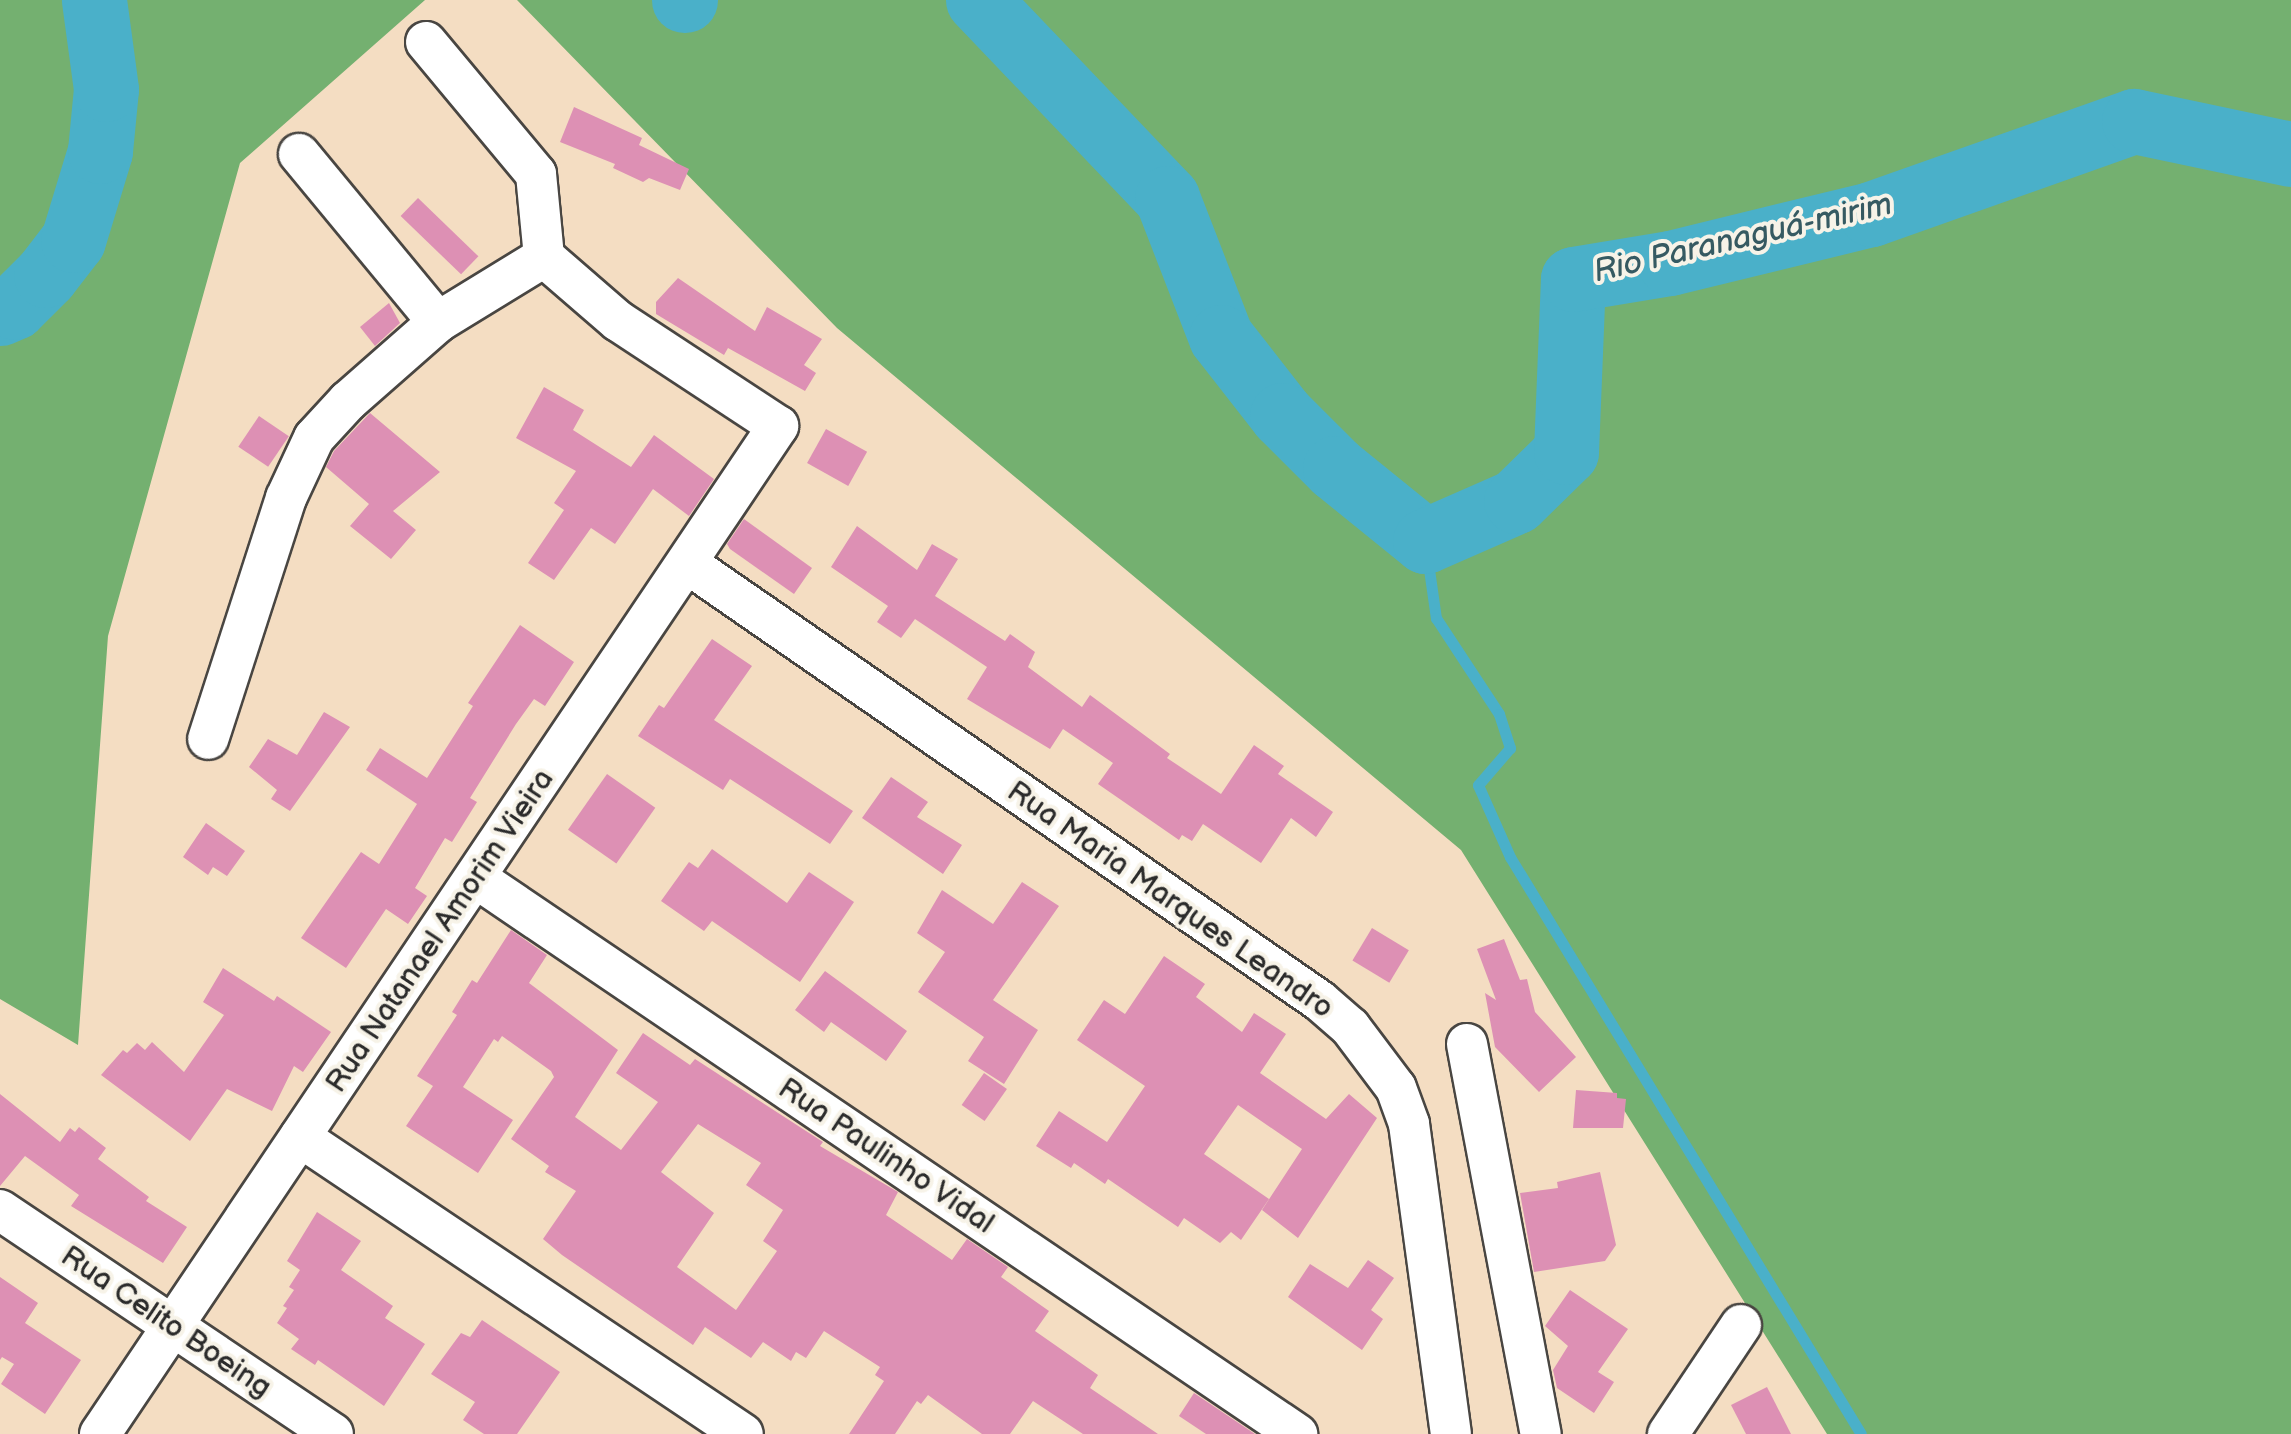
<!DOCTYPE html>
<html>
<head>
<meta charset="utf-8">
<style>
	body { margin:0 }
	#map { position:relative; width:2291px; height:1434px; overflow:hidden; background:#f4ddc2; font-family:"Balsamiq Sans",sans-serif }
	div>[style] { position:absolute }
	.forest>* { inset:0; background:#74b070 }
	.stream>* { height:11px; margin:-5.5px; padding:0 5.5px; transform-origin:5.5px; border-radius:5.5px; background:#4ab0c9 }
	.river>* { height:65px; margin:-32.5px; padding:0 32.5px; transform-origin:32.5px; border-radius:32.5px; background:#4ab0c9 }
	.building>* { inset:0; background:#dd90b4; transform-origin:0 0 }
	.roads { filter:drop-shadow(2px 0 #494642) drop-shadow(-2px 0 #494642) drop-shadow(0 2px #494642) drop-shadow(0 -2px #494642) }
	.street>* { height:40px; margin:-20px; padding:0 20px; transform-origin:20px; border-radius:20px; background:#fff }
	span { translate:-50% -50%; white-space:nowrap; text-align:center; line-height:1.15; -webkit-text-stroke:8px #f7f3e8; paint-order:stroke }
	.street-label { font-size:30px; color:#2b2b2b }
	.water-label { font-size:32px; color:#365a62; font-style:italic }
</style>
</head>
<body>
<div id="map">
	<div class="forest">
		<div style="clip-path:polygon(0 0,425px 0,240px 163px,108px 636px,78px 1045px,0 999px)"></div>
		<div style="clip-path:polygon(517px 0,2291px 0,2291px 1434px,1827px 1434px,1461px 850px,837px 328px)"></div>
	</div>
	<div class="stream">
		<div style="left:1425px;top:541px;width:78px;rotate:81.9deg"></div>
		<div style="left:1436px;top:618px;width:115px;rotate:56.7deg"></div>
		<div style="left:1499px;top:714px;width:36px;rotate:72deg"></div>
		<div style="left:1510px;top:748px;width:49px;rotate:130.9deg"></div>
		<div style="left:1478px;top:785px;width:79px;rotate:66deg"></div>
		<div style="left:1510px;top:857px;width:675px;rotate:58.69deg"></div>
	</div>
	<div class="river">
		<div style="left:684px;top:0;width:1px"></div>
		<div style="left:978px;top:0;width:274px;rotate:46.3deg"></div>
		<div style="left:1167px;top:198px;width:149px;rotate:68.8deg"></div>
		<div style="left:1221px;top:337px;width:99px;rotate:52deg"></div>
		<div style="left:1282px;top:415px;width:75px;rotate:45deg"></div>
		<div style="left:1335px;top:468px;width:116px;rotate:39deg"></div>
		<div style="left:1425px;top:541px;width:99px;rotate:-23.7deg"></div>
		<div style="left:1516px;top:501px;width:70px;rotate:-44.4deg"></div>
		<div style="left:1566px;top:452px;width:173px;rotate:-87.7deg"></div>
		<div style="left:1573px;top:279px;width:98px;rotate:-9.4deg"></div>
		<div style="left:1670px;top:263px;width:207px;rotate:-13.7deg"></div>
		<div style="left:1871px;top:214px;width:279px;rotate:-19.5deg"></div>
		<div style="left:2134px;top:121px;width:160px;rotate:11.9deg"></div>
		<div style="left:0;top:313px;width:15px;rotate:-23deg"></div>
		<div style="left:14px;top:307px;width:45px;rotate:-45deg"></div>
		<div style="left:46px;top:275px;width:44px;rotate:-52.4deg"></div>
		<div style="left:73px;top:240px;width:93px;rotate:-73.1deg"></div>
		<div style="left:100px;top:151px;width:62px;rotate:-84.5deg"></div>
		<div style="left:106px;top:89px;width:90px;rotate:-97.7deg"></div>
	</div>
	<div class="building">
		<div style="clip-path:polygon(574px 107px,642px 138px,639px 145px,689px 169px,680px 190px,649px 178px,643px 182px,613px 168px,615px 164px,560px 142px)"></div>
		<div style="left:418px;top:198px;width:84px;height:25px;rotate:44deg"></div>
		<div style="clip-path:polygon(678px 278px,755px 331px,767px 307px,822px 339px,804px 365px,816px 373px,805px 391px,728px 348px,724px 355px,656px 314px,656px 302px)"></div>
		<div style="clip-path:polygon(389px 303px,400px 323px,375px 346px,360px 327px)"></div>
		<div style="clip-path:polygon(544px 387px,584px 410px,573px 430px,631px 467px,654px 435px,714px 479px,689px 516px,653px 489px,615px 544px,591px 528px,554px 580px,528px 563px,564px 510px,554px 503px,576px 471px,516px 438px)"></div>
		<div style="clip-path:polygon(370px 413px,440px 472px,393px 511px,416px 530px,391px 559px,350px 526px,369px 504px,326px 467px,334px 451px)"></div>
		<div style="left:259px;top:416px;width:36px;height:37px;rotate:34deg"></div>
		<div style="left:826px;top:429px;width:47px;height:39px;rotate:29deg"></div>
		<div style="clip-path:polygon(744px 519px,812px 568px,794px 594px,730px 549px,727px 544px)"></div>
		<div style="clip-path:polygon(857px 526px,917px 570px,932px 544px,958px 559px,935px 596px,1005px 641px,1010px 634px,1035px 652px,1028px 667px,1082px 707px,1090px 695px,1170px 754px,1167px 758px,1221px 794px,1254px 745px,1284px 766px,1278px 774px,1333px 812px,1316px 837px,1291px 818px,1261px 863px,1203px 824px,1192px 841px,1182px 835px,1179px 840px,1098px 784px,1113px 763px,1063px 729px,1050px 749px,967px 699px,987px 667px,915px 619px,901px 638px,877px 622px,888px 606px,831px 567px)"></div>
		<div style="clip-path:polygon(520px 625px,574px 662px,545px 706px,534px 699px,516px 724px,470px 798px,477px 802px,452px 842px,445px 838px,415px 888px,427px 896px,408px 924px,386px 909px,346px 968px,301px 938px,361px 852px,379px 864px,417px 804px,366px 770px,380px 748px,427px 778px,473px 706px,468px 703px)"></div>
		<div style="clip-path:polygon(712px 639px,752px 666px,714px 720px,853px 811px,830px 844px,730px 779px,723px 790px,638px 736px,659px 705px,664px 708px)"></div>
		<div style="clip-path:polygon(324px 712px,350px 727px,290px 811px,271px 799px,277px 790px,249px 767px,268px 739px,297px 755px)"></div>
		<div style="left:607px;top:774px;width:59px;height:68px;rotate:35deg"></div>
		<div style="clip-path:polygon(891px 777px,928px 802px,917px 817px,962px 845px,943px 874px,862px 818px)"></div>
		<div style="clip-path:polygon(206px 823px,245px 851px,227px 876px,213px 867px,208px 875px,183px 857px)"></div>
		<div style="clip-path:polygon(712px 849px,787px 903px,809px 872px,854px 902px,800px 982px,712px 921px,704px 931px,661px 901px,689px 862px,698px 868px)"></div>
		<div style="clip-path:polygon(1022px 882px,1059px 906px,993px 1000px,1038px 1030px,1004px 1084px,968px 1061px,984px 1037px,918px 992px,945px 952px,917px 933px,942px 890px,993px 924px)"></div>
		<div style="left:1372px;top:928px;width:43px;height:38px;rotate:31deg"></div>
		<div style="clip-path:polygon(evenodd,511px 930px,547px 955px,529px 983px,618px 1050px,575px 1117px,621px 1150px,658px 1102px,616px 1073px,643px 1033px,690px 1065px,695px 1059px,823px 1142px,820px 1146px,898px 1192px,886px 1215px,952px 1260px,967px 1239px,1008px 1267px,1001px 1277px,1049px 1311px,1035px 1331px,1098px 1375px,1090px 1388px,1158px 1434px,1083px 1434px,1033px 1401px,1010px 1434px,982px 1434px,928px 1395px,921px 1404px,917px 1401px,895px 1434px,849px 1434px,884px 1381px,875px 1375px,880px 1367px,824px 1331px,806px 1358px,796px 1352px,791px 1361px,763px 1342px,751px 1358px,705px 1327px,693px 1345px,562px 1255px,543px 1239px,576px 1191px,545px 1172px,549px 1166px,511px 1139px,554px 1077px,551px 1071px,502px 1036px,498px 1042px,494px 1039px,463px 1087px,513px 1120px,478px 1173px,406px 1126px,433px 1086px,417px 1076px,457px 1015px,452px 1012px,472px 980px,477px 983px,511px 930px,698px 1124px,761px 1163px,746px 1185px,783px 1210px,763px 1241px,777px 1251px,736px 1310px,677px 1267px,714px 1213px,661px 1172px,698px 1124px)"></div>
		<div style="clip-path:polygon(1504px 939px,1520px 980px,1527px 979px,1535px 1012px,1576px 1057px,1539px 1092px,1495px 1047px,1485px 993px,1496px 1000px,1477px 949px)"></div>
		<div style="clip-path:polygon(1164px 956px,1205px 984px,1196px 997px,1242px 1032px,1254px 1013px,1286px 1034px,1260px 1073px,1326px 1119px,1349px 1094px,1377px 1118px,1298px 1238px,1262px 1210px,1302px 1149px,1238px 1105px,1204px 1154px,1269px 1199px,1241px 1240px,1231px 1232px,1220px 1243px,1184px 1218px,1178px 1227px,1108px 1179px,1105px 1184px,1074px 1163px,1071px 1168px,1036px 1146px,1059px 1111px,1107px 1142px,1145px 1086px,1077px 1040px,1104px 1000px,1125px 1014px)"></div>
		<div style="clip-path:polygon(223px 968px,274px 1001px,277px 996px,331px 1032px,303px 1072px,294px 1066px,272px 1111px,227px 1089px,190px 1141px,101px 1075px,123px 1050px,127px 1053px,137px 1043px,145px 1050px,152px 1042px,184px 1072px,224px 1015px,203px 1002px)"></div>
		<div style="clip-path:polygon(825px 971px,907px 1031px,886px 1061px,831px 1022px,824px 1032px,795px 1010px)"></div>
		<div style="left:984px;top:1073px;width:28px;height:39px;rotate:35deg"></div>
		<div style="clip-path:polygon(1576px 1090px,1617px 1093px,1617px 1098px,1626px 1099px,1623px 1128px,1573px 1128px)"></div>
		<div style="clip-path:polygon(0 1094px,60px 1142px,70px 1128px,75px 1132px,79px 1127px,106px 1148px,98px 1159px,149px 1197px,146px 1201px,187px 1227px,163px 1263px,71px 1206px,79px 1195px,25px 1156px,0 1186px)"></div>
		<div style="clip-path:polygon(1600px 1172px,1616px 1245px,1605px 1261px,1534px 1272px,1520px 1193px,1558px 1188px,1557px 1182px)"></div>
		<div style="clip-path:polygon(317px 1212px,361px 1241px,341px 1270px,393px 1306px,385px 1318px,425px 1344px,384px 1406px,318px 1360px,315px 1365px,291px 1349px,299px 1339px,277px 1323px,287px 1308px,283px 1306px,294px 1290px,289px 1287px,300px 1270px,287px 1261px)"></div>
		<div style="clip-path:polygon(1368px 1260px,1394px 1278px,1371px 1310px,1383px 1319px,1362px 1350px,1288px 1297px,1310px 1264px,1348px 1288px)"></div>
		<div style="clip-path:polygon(0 1277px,38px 1303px,25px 1323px,81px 1360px,45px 1414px,1px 1384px,14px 1364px,2px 1357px,0 1360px)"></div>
		<div style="clip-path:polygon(1570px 1290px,1628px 1329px,1598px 1372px,1614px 1382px,1594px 1413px,1557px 1388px,1553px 1370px,1568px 1346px,1545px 1326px)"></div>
		<div style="clip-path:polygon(482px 1320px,560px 1372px,517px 1434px,484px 1434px,463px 1420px,475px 1402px,431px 1374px,461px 1333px,470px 1337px)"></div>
		<div style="clip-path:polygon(1767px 1387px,1791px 1434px,1746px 1434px,1731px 1405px)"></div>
		<div style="clip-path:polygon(1194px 1393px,1255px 1434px,1206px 1434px,1179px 1416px)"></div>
	</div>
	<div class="roads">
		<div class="street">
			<div style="left:426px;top:42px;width:172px;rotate:50.2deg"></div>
			<div style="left:536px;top:174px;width:83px;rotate:84.5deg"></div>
			<div style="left:299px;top:154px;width:218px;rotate:50.4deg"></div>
			<div style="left:688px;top:564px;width:768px;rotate:34.66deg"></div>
			<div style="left:1320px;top:1001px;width:40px;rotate:41deg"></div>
			<div style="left:1350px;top:1027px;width:76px;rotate:53deg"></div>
			<div style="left:1396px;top:1088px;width:38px;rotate:70deg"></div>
			<div style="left:1409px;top:1124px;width:313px;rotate:82.3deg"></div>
			<div style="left:476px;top:878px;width:992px;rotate:34.11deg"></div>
			<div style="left:1467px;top:1044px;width:397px;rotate:79.3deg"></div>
			<div style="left:300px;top:1137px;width:533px;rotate:33.84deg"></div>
			<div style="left:0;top:1210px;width:401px;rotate:33.9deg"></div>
			<div style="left:100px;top:1434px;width:1215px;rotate:-56.07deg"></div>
			<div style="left:778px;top:426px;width:191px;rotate:-146.7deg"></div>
			<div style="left:618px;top:321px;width:98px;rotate:-139.1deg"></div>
			<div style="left:544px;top:257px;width:124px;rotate:148.5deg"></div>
			<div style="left:438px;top:322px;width:120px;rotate:138.7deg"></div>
			<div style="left:348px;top:401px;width:50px;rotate:132.6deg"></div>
			<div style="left:314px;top:438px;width:66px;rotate:115deg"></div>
			<div style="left:286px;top:498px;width:253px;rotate:107.9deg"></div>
			<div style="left:1668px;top:1434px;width:131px;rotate:-56.2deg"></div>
		</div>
	</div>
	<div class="street-label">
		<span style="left:1170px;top:900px;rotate:35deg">Rua Maria Marques Leandro</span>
		<span style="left:440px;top:931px;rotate:-56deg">Rua Natanael Amorim Vieira</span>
		<span style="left:886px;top:1156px;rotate:34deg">Rua Paulinho Vidal</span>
		<span style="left:166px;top:1322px;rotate:34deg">Rua Celito Boeing</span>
	</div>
	<div class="water-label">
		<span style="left:1743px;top:239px;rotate:-13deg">Rio Paranaguá-mirim</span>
	</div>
</div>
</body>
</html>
